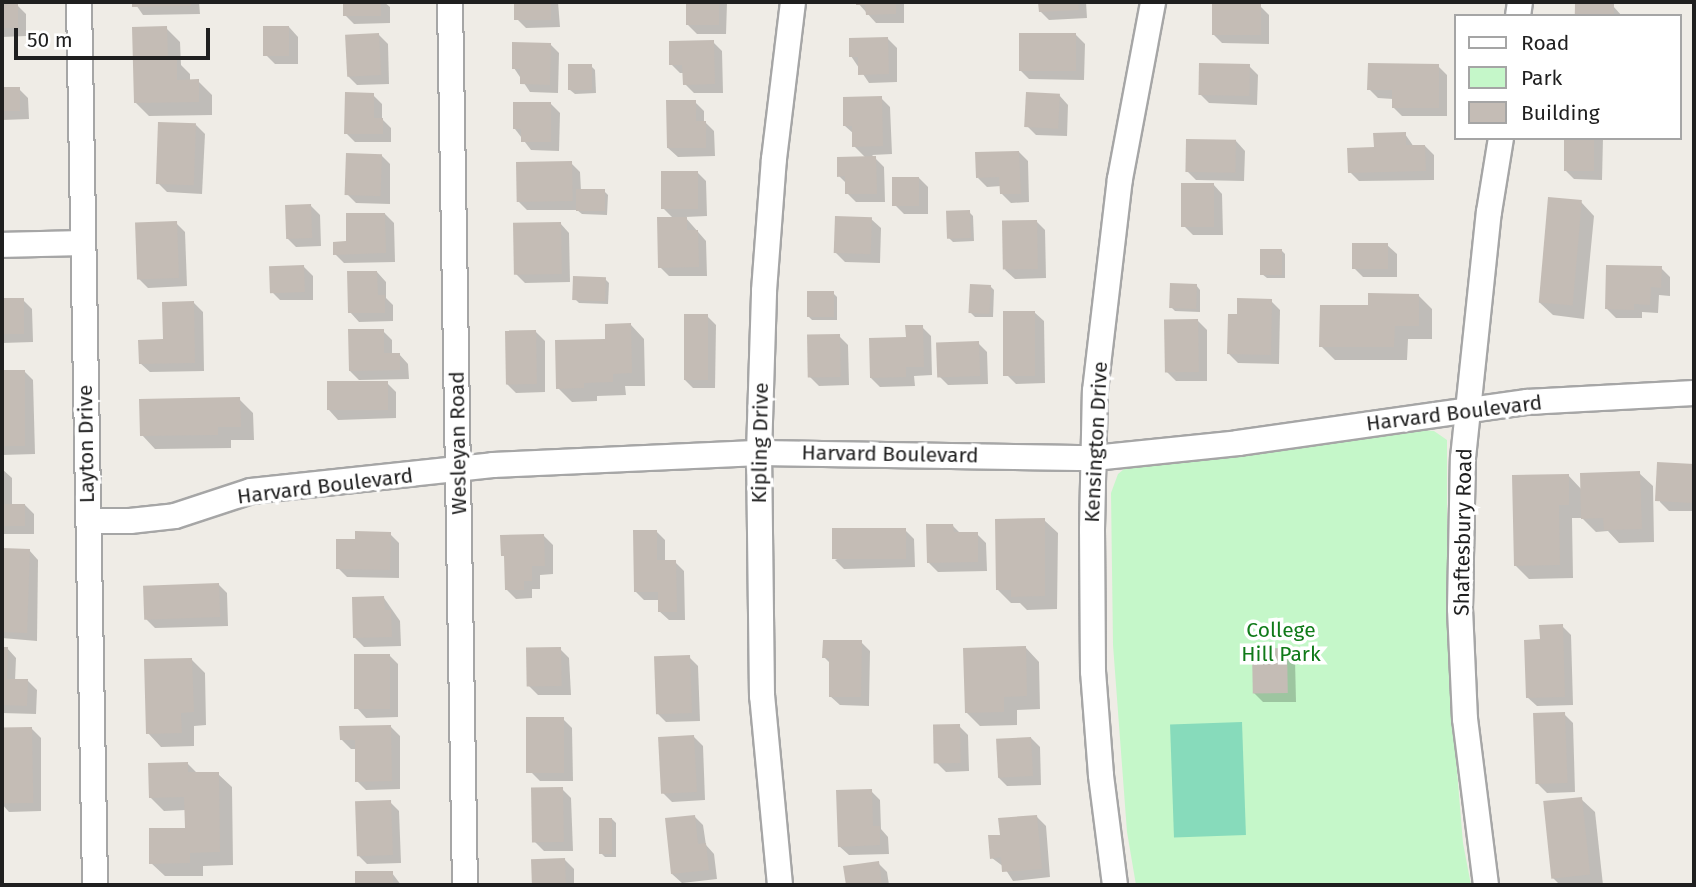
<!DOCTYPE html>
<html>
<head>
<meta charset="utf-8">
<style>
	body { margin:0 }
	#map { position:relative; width:1696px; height:887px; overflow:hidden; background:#efece6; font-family:"Fira Sans",sans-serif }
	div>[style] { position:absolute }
	.park>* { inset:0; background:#c5f7c9 }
	.pitch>* { inset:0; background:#87dbbb; transform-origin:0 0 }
	.shadow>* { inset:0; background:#0003 }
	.building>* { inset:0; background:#c4bcb5; transform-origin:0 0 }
	.roads { filter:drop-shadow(2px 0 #a6a6a6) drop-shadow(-2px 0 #a6a6a6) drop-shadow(0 2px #a6a6a6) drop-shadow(0 -2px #a6a6a6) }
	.street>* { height:24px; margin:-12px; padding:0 12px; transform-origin:12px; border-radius:12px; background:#fff }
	span { translate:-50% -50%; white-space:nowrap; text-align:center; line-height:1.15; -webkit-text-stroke:7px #fff; paint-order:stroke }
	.street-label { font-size:21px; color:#1f1f1f }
	.park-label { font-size:21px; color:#107a19 }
	.frame { position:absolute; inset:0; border:4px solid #1f1f1f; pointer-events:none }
	.legend { position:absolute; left:1454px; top:14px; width:228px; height:126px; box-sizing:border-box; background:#fff; border:2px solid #a5a5a5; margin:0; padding:9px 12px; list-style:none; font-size:21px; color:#1f1f1f }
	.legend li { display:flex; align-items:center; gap:14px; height:35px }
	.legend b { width:35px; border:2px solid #a5a5a5 }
	.scale { position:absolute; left:14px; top:28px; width:196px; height:32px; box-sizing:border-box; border:4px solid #1f1f1f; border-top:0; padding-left:9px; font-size:21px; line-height:24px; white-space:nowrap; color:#1f1f1f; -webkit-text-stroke:5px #fff; paint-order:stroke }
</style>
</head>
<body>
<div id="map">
	<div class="park">
		<div style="clip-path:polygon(1423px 430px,1434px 431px,1447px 440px,1447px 583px,1451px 699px,1463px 843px,1471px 885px,1136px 885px,1127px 832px,1113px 645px,1111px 493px,1118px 474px,1129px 465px)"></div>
	</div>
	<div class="pitch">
		<div style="left:1242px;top:722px;width:113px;height:72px;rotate:88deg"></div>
	</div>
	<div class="shadow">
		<div style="clip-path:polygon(2px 2px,2px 6px,17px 5px,26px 14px,26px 36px,2px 37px)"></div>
		<div style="clip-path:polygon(134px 2px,199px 2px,200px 14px,143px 15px)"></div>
		<div style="clip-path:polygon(345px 2px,384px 2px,390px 7px,390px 23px,354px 24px,345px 15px)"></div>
		<div style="clip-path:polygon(516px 2px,558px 2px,560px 27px,526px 28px,517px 19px)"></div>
		<div style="clip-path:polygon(688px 2px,727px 2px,726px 34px,697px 34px,688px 25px)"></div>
		<div style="clip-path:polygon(857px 2px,904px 2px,904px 23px,876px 23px)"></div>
		<div style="clip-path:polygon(1040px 2px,1086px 2px,1087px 18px,1049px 20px,1040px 11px)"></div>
		<div style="clip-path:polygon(1260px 6px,1269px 15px,1269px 44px,1222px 43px,1213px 34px)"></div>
		<div style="clip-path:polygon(1613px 6px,1622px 16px,1577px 16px)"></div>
		<div style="clip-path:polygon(289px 27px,298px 37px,298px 64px,275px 64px,266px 55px)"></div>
		<div style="clip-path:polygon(166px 28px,180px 42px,181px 65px,190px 74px,190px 81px,198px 81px,212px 95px,212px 115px,149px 116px,135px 102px)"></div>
		<div style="clip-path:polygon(379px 35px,388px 44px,389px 84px,357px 85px,348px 76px)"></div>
		<div style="clip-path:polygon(1076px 35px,1085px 44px,1084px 80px,1029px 79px,1020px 70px)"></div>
		<div style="clip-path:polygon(888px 39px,897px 48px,897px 82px,869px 83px,851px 56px)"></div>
		<div style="clip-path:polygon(713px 42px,722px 51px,723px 93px,694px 93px,685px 84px,684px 73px,680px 73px,671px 64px)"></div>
		<div style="clip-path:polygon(550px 44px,559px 53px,558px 93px,530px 92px,514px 68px)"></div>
		<div style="clip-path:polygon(2px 60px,4px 89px,19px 89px,28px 98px,29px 119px,2px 120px)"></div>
		<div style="clip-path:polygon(591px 66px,595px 70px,596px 93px,575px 94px,570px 90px)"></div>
		<div style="clip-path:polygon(1249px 66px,1258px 75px,1257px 105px,1209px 103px,1200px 94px)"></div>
		<div style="clip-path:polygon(1438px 66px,1447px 75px,1447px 116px,1402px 116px,1393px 107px,1393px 99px,1378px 98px,1369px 89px)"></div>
		<div style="clip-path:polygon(373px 95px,382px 104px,382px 119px,391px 128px,391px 142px,355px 142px,346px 133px)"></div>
		<div style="clip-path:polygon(1059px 95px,1068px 105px,1067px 136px,1036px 135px,1027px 126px)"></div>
		<div style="clip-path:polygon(881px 98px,890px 107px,892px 154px,872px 155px,884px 167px,885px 202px,856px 202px,847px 193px,847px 184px,839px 176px,866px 158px,854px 146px,854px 134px,845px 126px)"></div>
		<div style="clip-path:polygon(695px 102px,704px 111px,704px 121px,714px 131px,715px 156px,678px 157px,668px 148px)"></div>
		<div style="clip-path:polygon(551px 104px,560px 113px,559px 151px,531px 150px,515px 129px)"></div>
		<div style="clip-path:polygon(196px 125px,205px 134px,202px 194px,167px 192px,158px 183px)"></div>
		<div style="clip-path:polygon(1405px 134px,1414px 147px,1425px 146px,1434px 155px,1434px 180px,1359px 181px,1350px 172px,1376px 149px)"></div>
		<div style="clip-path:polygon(1566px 138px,1603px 138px,1602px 180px,1574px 179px,1565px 170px)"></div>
		<div style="clip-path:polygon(1236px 141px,1245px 151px,1244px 181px,1196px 180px,1187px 171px)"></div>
		<div style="clip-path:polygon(1019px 152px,1028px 161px,1029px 202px,1011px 203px,1002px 194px,1001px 186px,987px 187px,978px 178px)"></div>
		<div style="clip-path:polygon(381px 155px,390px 164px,390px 204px,356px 203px,347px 194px)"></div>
		<div style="clip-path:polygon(571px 163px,580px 172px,581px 191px,604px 191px,608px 195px,607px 215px,582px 214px,577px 210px,527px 210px,518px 201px)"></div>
		<div style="clip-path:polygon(697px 172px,706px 181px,707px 216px,685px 217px,706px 241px,707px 276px,669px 276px,660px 267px,674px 219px,663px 208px)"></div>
		<div style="clip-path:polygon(919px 178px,928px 187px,928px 214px,904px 214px,895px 205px)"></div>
		<div style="clip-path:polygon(1213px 184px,1222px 194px,1223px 235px,1193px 235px,1184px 226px)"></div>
		<div style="clip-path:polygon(1581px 202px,1594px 216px,1584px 319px,1553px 315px,1539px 302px)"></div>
		<div style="clip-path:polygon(311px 206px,320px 215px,321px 246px,296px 247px,287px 238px)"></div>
		<div style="clip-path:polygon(969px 212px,973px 216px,974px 241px,953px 242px,949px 238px)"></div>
		<div style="clip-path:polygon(385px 214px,394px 223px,395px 262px,344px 263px,335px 254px)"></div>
		<div style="clip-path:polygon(871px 219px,881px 228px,880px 263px,845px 262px,836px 253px)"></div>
		<div style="clip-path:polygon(1036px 221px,1045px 230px,1046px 278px,1015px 279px,1005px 270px)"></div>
		<div style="clip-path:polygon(176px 223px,185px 232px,187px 286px,148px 288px,139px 279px)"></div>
		<div style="clip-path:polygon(560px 223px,569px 233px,570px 282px,525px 283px,516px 274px)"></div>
		<div style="clip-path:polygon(1387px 245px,1397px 254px,1397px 277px,1363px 277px,1354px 268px)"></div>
		<div style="clip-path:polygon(1281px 250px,1285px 254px,1285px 278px,1267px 278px,1262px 274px)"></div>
		<div style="clip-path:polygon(304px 267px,313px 276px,313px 300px,280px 300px,271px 291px)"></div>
		<div style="clip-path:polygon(1661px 268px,1670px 277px,1670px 296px,1659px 295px,1658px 313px,1642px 312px,1642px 318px,1616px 318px,1607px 309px)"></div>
		<div style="clip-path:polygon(377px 272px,386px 282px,386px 298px,393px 305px,393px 321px,359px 322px,350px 312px)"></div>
		<div style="clip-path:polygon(605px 279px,609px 283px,608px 304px,579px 303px,575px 299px)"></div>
		<div style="clip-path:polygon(1196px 285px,1200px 290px,1200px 312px,1175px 311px,1171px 307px)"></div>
		<div style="clip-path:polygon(990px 286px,994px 290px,993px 317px,975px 317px,971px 313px)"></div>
		<div style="clip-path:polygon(833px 293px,837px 297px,837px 320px,812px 320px,808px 316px)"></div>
		<div style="clip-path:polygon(1418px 295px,1432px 309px,1432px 339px,1408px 339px,1407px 360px,1335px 360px,1321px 346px,1370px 307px)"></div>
		<div style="clip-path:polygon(2px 300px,23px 300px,32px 309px,33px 342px,2px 343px)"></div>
		<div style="clip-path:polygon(1271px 301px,1280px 310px,1279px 364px,1238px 363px,1229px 354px)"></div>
		<div style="clip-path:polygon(194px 303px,203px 312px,204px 371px,150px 372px,140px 363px,165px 341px)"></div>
		<div style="clip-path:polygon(1034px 312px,1044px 321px,1045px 383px,1016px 384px,1007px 375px)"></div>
		<div style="clip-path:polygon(707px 316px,716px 325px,715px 388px,693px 388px,684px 379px)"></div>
		<div style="clip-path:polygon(1198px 321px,1207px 330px,1207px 381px,1176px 381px,1167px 372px)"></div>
		<div style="clip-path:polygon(631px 325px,644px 339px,645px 386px,625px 386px,626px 395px,597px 396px,597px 401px,572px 402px,558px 388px,607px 341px)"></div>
		<div style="clip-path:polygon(922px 327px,931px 336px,932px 375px,914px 376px,915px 386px,880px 387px,871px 378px)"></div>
		<div style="clip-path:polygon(383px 331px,392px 340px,392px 354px,399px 354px,408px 364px,409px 379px,359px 380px,350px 371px)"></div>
		<div style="clip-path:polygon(536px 332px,545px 341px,545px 392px,516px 393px,507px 384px)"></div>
		<div style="clip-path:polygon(839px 336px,848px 345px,849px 385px,819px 386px,810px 377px)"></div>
		<div style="clip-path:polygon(978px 343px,987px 352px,988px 384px,948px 385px,939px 376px)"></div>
		<div style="clip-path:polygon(24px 371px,33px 380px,35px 454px,2px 455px,2px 372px)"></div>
		<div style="clip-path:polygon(387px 383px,396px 392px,396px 418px,338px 420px,329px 410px)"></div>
		<div style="clip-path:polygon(239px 399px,253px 413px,254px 440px,231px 440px,231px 448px,155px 449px,142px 435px)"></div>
		<div style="clip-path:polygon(1694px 466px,1694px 511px,1669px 511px,1660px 502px,1659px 467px)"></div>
		<div style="clip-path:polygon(2px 469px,12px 478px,12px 506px,25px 505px,34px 514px,34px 534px,2px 534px)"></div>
		<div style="clip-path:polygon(1639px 473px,1653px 486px,1654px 542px,1619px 543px,1608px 531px,1596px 532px,1582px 518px,1572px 518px,1573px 578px,1529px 579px,1515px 565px,1568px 475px,1582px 490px)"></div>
		<div style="clip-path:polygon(1044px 520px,1058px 533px,1057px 609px,1027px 610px,1020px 603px,1011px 603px,998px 590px)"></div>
		<div style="clip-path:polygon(952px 525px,961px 534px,977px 534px,986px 543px,987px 571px,938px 572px,929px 563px)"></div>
		<div style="clip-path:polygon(905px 530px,914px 539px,915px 567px,844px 569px,835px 560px)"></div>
		<div style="clip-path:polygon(656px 531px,665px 540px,665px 562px,675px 562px,684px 571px,685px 620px,669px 620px,659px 611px,659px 600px,644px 600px,635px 591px)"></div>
		<div style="clip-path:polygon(390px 534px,399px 543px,399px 578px,347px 577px,338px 568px,357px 540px)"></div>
		<div style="clip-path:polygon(544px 536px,553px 545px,553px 574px,540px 575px,540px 589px,532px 589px,532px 598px,516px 599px,507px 590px,506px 559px,503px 555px)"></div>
		<div style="clip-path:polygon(2px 550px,29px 550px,38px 560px,37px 641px,2px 638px)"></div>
		<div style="clip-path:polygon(218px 584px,227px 593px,228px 626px,155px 628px,146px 619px)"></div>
		<div style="clip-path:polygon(384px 598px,400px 621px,401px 646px,364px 647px,355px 638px)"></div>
		<div style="clip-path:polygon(1562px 626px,1571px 635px,1573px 705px,1537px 706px,1527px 697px,1542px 641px)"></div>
		<div style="clip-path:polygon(861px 642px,870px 651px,869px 706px,840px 705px,830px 696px,831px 664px,824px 657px)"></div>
		<div style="clip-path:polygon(2px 648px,7px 648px,16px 658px,15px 681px,28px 681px,37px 690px,36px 714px,2px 713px)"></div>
		<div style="clip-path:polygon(1026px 648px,1039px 662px,1040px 709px,1017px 710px,1017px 725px,980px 726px,966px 712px)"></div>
		<div style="clip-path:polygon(560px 649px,569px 658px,571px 695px,538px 695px,529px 686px)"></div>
		<div style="clip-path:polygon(1286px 650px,1295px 659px,1296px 702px,1263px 702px,1254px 693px)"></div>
		<div style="clip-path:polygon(389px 655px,398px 664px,398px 717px,366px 718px,357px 708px)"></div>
		<div style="clip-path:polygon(689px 657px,698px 666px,700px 721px,666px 722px,657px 713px)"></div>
		<div style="clip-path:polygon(192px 660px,205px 673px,206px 725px,194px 726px,194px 746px,161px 747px,148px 733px)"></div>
		<div style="clip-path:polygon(1564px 714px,1573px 723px,1575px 792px,1547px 793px,1537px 783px)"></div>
		<div style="clip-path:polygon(563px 719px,572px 728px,573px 781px,540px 781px,531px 772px)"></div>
		<div style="clip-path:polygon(959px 726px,968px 735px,969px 771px,946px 772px,937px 763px)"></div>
		<div style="clip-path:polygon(391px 727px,400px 736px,400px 789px,366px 790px,357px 781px,356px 749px,351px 749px,342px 740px)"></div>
		<div style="clip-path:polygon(32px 729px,41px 738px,41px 811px,9px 812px,2px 804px,2px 730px)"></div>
		<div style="clip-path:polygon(694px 737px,703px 746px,705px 800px,672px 802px,663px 793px)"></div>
		<div style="clip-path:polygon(1031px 738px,1040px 747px,1041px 785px,1007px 786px,998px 777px)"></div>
		<div style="clip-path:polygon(188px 764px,198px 774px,218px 774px,232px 787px,233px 865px,203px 866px,203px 876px,165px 876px,151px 863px,186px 829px,186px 810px,164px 811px,150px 797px)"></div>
		<div style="clip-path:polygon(562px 789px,571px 798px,573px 851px,544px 851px,535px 842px)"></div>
		<div style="clip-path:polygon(871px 791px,880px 800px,881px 829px,888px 837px,889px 854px,849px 855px,839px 846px)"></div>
		<div style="clip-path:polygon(1581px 799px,1595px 812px,1603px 885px,1560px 885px,1553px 878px)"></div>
		<div style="clip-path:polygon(390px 802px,399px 811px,401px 863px,367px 864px,358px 855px)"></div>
		<div style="clip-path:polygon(694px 816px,703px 825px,706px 845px,714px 854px,717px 879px,682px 883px,672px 874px)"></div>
		<div style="clip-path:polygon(1037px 817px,1046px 826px,1050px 877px,1013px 881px,1004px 867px,992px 858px,1002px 836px)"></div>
		<div style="clip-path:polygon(612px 819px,616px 823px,616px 857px,605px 857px,601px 853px)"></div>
		<div style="clip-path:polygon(565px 860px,574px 869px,574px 885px,533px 885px,532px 861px)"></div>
		<div style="clip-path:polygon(878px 863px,887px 872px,889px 885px,848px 885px,845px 868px)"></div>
		<div style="clip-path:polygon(392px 873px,401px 885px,357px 885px,356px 874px)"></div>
	</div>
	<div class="building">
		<div style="clip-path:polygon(132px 2px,191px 2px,191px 6px,132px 7px)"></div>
		<div style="left:343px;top:2px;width:38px;height:14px"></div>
		<div style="left:514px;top:2px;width:37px;height:18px"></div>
		<div style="left:686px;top:2px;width:33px;height:23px"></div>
		<div style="clip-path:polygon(856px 2px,896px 2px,896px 14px,866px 15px,865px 5px,856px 5px)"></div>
		<div style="clip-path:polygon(1038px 2px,1078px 2px,1079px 10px,1039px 12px)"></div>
		<div style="left:1575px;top:3px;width:39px;height:13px;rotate:1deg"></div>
		<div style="left:2px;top:4px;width:16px;height:24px"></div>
		<div style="left:1212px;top:4px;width:49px;height:31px"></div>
		<div style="clip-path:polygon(167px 26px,168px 60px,177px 59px,177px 80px,199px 79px,199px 102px,134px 103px,132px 27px)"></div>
		<div style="left:263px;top:26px;width:26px;height:30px"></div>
		<div style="left:379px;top:33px;width:42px;height:34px;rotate:87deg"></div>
		<div style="left:1019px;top:33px;width:57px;height:38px"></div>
		<div style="clip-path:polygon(888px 37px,889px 74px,858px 75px,858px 57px,849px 57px,849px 38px)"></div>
		<div style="clip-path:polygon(714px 40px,715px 84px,683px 85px,682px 65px,669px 65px,669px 41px)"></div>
		<div style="clip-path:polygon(512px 42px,551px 43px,550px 85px,520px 84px,520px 69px,512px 69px)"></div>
		<div style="left:1199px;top:63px;width:51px;height:32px;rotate:1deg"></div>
		<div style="clip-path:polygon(1368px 63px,1439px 64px,1439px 108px,1392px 108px,1392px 90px,1367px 90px)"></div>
		<div style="left:568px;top:64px;width:24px;height:26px"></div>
		<div style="left:20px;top:87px;width:24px;height:18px;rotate:90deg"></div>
		<div style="clip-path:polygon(345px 92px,374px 93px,374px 118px,383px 118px,383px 134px,344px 134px)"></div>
		<div style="left:1026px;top:92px;width:34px;height:35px;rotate:3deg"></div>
		<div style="clip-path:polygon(882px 96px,883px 146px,852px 147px,852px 126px,843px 126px,843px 97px)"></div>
		<div style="clip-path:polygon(666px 100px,696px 100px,696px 121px,706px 121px,706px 148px,667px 148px)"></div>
		<div style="clip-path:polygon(513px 102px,551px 102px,551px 142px,521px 142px,521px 129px,513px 129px)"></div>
		<div style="left:158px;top:122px;width:38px;height:62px;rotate:2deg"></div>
		<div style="clip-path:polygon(1406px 132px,1406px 145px,1425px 145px,1426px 171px,1348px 173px,1347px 148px,1374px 147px,1373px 133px)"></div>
		<div style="left:1564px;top:138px;width:30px;height:33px"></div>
		<div style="left:1186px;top:139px;width:50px;height:33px;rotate:1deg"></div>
		<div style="clip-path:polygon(1019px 151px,1021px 194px,1000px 194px,999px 177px,976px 178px,975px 152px)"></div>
		<div style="left:346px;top:153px;width:36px;height:42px;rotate:2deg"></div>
		<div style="clip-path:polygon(876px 156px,877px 194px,845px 194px,845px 176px,837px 177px,837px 157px)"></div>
		<div style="left:572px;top:161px;width:40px;height:56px;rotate:89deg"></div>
		<div style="left:661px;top:171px;width:37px;height:38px"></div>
		<div style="left:892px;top:177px;width:27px;height:29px"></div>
		<div style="left:1181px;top:183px;width:33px;height:44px"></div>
		<div style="left:576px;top:189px;width:29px;height:22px"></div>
		<div style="left:1548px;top:197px;width:34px;height:106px;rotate:5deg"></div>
		<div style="left:311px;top:204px;width:34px;height:26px;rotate:88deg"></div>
		<div style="left:970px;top:210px;width:28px;height:24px;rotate:88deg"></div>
		<div style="clip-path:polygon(346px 213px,385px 213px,386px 253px,333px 255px,333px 242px,346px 241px)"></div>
		<div style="left:835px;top:216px;width:37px;height:37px;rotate:2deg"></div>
		<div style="clip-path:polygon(657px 217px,687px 217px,687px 230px,698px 230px,699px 267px,658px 268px)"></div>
		<div style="left:1037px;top:220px;width:49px;height:35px;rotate:89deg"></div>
		<div style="left:177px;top:221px;width:57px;height:42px;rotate:88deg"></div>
		<div style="left:561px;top:222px;width:52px;height:48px;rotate:89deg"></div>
		<div style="left:1352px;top:243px;width:36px;height:26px"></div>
		<div style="left:1260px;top:249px;width:22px;height:26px"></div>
		<div style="left:304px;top:265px;width:27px;height:35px;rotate:88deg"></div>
		<div style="clip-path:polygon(1606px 265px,1662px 266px,1661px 288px,1651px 287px,1650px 305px,1634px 304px,1634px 310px,1605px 309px)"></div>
		<div style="clip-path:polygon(347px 271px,377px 271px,378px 295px,385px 295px,385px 313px,348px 313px)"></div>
		<div style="left:573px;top:276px;width:33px;height:24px;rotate:2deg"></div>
		<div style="left:1170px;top:283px;width:27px;height:25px;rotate:2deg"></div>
		<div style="left:970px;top:284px;width:21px;height:29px;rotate:3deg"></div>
		<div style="left:807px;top:291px;width:27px;height:26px"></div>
		<div style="clip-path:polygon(1368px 293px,1419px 294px,1419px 326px,1395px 326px,1394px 347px,1319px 347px,1320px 305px,1368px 305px)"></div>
		<div style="left:2px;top:298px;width:22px;height:36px"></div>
		<div style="clip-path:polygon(1237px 298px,1272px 299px,1271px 355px,1227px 354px,1228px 314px,1237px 314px)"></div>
		<div style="clip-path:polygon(194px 301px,195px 363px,139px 364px,138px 340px,163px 339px,162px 302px)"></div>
		<div style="left:1003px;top:311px;width:32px;height:65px"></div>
		<div style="left:684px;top:314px;width:24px;height:66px"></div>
		<div style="left:1198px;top:319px;width:53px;height:34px;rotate:89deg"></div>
		<div style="clip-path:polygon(631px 323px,632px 373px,613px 374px,613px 382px,584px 383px,584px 388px,556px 389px,555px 340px,605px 339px,605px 324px)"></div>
		<div style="clip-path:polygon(905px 325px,923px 325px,924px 367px,906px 367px,906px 377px,870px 378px,869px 338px,906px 337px)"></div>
		<div style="clip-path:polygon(348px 329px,384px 329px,384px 353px,400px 353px,400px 370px,349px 371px)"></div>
		<div style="left:536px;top:330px;width:54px;height:31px;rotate:89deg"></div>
		<div style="left:840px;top:334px;width:43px;height:33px;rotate:89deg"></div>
		<div style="left:979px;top:341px;width:35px;height:43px;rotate:88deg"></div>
		<div style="left:2px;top:370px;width:23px;height:76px"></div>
		<div style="left:388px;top:381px;width:29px;height:61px;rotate:90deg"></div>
		<div style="clip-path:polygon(240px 397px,241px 427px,218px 427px,218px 435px,140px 436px,139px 399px)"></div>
		<div style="left:1694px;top:464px;width:39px;height:37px;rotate:93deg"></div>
		<div style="clip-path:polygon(1640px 471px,1642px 529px,1604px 530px,1603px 518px,1581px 519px,1580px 473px)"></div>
		<div style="clip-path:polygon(1569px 474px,1569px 505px,1559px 505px,1560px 565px,1514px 566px,1512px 475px)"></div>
		<div style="left:2px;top:504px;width:23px;height:22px"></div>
		<div style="clip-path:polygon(1045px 518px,1045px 596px,1011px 597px,1011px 590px,996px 590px,995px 519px)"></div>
		<div style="clip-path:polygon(926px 524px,953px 524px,954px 532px,978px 532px,978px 562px,927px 563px)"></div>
		<div style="left:906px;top:528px;width:31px;height:74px;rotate:90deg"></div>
		<div style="clip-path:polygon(633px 530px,657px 530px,657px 560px,676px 560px,677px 612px,658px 612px,658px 592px,634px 592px)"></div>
		<div style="clip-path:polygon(355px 531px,391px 532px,390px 570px,336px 569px,336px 539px,355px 539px)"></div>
		<div style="clip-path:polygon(544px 534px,545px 566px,532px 566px,532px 581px,524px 581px,524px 590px,505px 590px,504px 556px,501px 556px,500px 535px)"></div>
		<div style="left:2px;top:548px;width:28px;height:84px;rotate:2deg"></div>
		<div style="left:219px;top:583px;width:34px;height:76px;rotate:88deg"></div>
		<div style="clip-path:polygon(384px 596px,385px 610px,391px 610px,392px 637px,353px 638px,352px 597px)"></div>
		<div style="clip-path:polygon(1563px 624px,1565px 697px,1526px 698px,1524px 640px,1540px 639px,1539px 625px)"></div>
		<div style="clip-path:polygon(823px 640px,862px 640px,861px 697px,829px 697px,829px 658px,822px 658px)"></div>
		<div style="clip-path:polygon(1026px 646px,1027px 696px,1004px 697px,1004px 712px,965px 713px,963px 648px)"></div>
		<div style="clip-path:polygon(2px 647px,8px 647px,7px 679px,28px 679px,27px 706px,2px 705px)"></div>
		<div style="left:561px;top:647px;width:39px;height:35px;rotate:89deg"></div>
		<div style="left:1287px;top:648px;width:45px;height:35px;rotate:89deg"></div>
		<div style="left:354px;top:654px;width:36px;height:55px"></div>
		<div style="left:690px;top:655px;width:58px;height:36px;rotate:88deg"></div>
		<div style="clip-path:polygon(192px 658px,194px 712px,181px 713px,182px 733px,146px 734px,144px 659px)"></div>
		<div style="left:1565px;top:712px;width:71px;height:32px;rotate:88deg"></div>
		<div style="left:526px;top:717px;width:38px;height:56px"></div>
		<div style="left:960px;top:724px;width:39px;height:27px;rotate:89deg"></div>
		<div style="clip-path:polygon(391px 725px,392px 781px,355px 782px,355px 740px,340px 740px,339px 726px)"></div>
		<div style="left:32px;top:727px;width:76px;height:30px;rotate:89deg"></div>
		<div style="left:694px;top:735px;width:57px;height:36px;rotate:87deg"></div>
		<div style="left:1031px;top:737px;width:39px;height:35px;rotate:87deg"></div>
		<div style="clip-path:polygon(188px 762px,188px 772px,219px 772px,220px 852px,190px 853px,190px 863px,149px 864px,149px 828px,185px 828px,184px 797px,149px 798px,148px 763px)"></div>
		<div style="left:563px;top:787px;width:55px;height:32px;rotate:89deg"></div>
		<div style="clip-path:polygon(872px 789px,873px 826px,880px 826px,880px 845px,838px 847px,836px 790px)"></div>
		<div style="left:1582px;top:797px;width:78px;height:39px;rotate:84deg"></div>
		<div style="left:391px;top:800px;width:55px;height:36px;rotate:88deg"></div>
		<div style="clip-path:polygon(695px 815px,698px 844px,706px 843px,709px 870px,671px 874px,665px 818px)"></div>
		<div style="clip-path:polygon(1037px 815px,1042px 869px,1002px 872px,1001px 857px,990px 859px,988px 835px,1000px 835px,998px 818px)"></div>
		<div style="left:599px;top:818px;width:13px;height:36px"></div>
		<div style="left:565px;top:858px;width:27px;height:34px;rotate:88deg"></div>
		<div style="clip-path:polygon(879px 861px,882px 885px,846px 885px,843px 866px)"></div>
		<div style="left:393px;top:871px;width:14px;height:38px;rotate:90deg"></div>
	</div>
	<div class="roads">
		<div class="street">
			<div style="left:79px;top:2px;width:883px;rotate:88.96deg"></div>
			<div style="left:450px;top:2px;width:883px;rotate:89.03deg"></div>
			<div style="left:1518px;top:16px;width:14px;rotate:-82deg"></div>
			<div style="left:2px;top:245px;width:80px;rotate:-1.4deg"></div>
			<div style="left:88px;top:521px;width:42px"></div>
			<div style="left:130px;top:521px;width:45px;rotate:-6.3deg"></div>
			<div style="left:175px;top:516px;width:80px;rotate:-18.2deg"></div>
			<div style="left:251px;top:491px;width:243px;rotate:-6.1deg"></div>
			<div style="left:493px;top:465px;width:266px;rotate:-2.6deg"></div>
			<div style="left:759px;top:453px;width:335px;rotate:0.9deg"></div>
			<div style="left:1094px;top:458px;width:145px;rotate:-5.9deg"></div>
			<div style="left:1238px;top:443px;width:292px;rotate:-8.1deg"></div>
			<div style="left:1527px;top:402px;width:167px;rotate:-3.1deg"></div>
			<div style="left:780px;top:885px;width:190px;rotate:-95.4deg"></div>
			<div style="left:762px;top:696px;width:243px;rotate:-90.7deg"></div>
			<div style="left:759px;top:453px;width:162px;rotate:-88.2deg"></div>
			<div style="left:764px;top:291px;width:132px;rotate:-85.7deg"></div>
			<div style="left:774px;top:159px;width:158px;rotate:-83.1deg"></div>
			<div style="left:1115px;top:885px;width:111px;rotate:-97.3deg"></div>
			<div style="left:1101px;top:775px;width:103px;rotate:-94.4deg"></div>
			<div style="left:1093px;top:672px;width:142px;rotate:-90.4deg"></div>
			<div style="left:1092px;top:530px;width:139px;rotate:-88.8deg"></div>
			<div style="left:1095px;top:391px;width:213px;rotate:-83.3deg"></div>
			<div style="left:1120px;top:179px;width:180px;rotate:-79.4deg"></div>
			<div style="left:1486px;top:885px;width:167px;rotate:-97.2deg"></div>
			<div style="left:1465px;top:719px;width:110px;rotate:-92.6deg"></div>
			<div style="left:1460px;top:609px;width:151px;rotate:-88.9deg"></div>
			<div style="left:1463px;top:458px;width:247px;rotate:-84deg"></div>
			<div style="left:1489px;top:212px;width:75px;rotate:-80.8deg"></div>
		</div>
	</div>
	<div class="street-label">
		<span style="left:1454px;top:413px;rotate:-7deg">Harvard Boulevard</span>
		<span style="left:1096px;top:442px;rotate:-87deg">Kensington Drive</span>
		<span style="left:458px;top:443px;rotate:-91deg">Wesleyan Road</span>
		<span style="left:760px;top:443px;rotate:-89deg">Kipling Drive</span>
		<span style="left:86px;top:444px;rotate:-91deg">Layton Drive</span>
		<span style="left:890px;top:454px;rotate:1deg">Harvard Boulevard</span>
		<span style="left:325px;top:486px;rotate:-7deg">Harvard Boulevard</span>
		<span style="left:1463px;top:532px;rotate:-89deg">Shaftesbury Road</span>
	</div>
	<div class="park-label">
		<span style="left:1281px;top:642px">College<br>Hill Park</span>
	</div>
	<div class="frame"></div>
	<ul class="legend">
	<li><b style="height:9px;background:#fff"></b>Road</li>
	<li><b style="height:19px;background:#c5f7c9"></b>Park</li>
	<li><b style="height:19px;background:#c4bcb5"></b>Building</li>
	</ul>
	<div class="scale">50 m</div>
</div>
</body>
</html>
